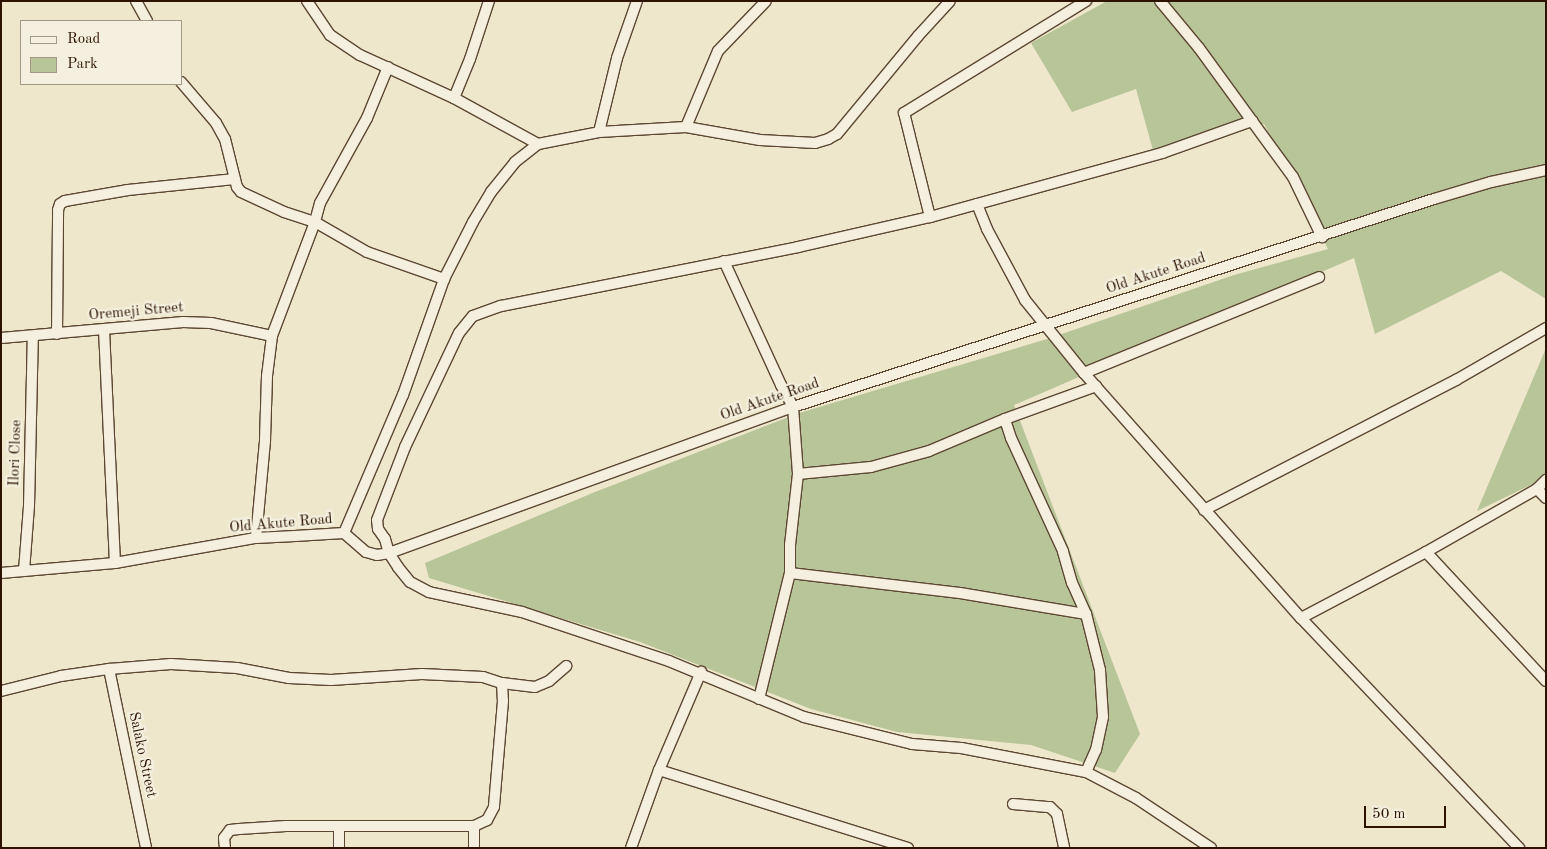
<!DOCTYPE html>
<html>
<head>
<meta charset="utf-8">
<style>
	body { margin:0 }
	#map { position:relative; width:1547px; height:849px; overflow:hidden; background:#eee7cc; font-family:"Old Standard TT",serif }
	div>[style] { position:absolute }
	.green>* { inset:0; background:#b8c598 }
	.roads { filter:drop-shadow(1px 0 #5d4733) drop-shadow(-1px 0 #5d4733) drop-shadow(0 1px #5d4733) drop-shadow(0 -1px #5d4733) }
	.minor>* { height:10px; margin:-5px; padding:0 5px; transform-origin:5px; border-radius:5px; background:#f4efde }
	span { translate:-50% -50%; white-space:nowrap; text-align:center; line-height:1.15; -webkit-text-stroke:4.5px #f4efde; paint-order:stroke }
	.street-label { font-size:15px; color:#2d1200 }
	.frame { position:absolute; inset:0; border:2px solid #2d1200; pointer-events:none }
	.legend { position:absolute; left:20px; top:20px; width:162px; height:65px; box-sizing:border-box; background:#f4efde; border:1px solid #a49785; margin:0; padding:6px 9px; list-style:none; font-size:15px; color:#2d1200 }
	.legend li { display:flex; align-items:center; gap:10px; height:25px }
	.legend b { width:25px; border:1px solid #a49785 }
	.scale { position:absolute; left:1364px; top:806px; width:82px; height:22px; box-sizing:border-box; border:2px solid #2d1200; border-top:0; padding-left:6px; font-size:15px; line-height:18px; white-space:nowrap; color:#2d1200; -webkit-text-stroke:4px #f4efde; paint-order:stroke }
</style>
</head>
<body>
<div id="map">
	<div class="green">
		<div style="clip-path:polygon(1107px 1px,1546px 1px,1546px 299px,1501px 271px,1375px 334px,1354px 258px,1014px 405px,1140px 734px,1115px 773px,1031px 745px,897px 732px,811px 709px,640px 642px,429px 578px,425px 563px,595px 492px,799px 413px,1047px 339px,1234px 275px,1328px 249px,1264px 124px,1154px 154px,1136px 89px,1072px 112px,1031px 43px)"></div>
		<div style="clip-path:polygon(1546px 348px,1546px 491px,1535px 483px,1477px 511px)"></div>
	</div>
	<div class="roads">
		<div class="minor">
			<div style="left:136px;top:1px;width:23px;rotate:61deg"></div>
			<div style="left:307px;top:1px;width:41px;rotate:55.9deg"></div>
			<div style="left:330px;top:35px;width:36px;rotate:34deg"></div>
			<div style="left:360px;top:55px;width:103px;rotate:24.6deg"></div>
			<div style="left:454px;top:98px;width:96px;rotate:28.7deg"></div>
			<div style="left:1160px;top:1px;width:61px;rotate:50.3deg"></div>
			<div style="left:1199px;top:48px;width:90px;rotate:54deg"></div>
			<div style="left:388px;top:67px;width:55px;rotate:112.4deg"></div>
			<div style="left:367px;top:118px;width:97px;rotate:118.9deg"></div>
			<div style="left:320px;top:203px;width:20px;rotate:105deg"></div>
			<div style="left:315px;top:222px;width:60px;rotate:30deg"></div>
			<div style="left:367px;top:252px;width:82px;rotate:19.3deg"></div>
			<div style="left:181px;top:82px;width:54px;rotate:49.5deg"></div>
			<div style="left:216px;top:123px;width:18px;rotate:61deg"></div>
			<div style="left:225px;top:139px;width:49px;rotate:76deg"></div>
			<div style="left:237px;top:187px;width:6px;rotate:51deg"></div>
			<div style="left:241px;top:192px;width:47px;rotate:24.9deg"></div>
			<div style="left:284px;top:212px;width:33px;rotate:18deg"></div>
			<div style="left:315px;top:222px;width:122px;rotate:110.7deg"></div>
			<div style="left:272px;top:336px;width:40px;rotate:97.1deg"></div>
			<div style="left:267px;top:376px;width:65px;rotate:91.8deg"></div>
			<div style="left:265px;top:441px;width:97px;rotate:95.3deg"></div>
			<div style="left:454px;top:98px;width:42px;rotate:-67.7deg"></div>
			<div style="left:470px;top:59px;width:61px;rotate:-71.9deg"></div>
			<div style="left:686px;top:127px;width:82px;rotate:-67.2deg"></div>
			<div style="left:718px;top:51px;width:69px;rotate:-46.2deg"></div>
			<div style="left:599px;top:132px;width:76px;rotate:-76.3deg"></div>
			<div style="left:617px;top:58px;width:60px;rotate:-70.7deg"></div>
			<div style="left:977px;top:204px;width:27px;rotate:68deg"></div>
			<div style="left:987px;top:229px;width:81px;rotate:61.8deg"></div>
			<div style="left:1025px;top:300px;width:94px;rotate:51.1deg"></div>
			<div style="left:1084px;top:373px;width:327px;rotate:48.5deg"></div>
			<div style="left:1301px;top:618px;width:317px;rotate:46.5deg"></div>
			<div style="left:930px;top:217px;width:107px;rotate:-104deg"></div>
			<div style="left:904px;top:113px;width:214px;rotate:-31.6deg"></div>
			<div style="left:724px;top:261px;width:136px;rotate:65.3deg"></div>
			<div style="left:781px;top:385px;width:25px;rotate:61deg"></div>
			<div style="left:793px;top:407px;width:67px;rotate:85.7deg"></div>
			<div style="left:104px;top:330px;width:233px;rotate:87.3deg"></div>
			<div style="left:57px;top:334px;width:124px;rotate:-89.5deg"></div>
			<div style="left:58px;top:210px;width:6px;rotate:-72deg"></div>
			<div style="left:60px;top:204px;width:6px;rotate:-31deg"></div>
			<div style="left:65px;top:201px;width:64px;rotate:-9.9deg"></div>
			<div style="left:128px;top:190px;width:107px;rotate:-5.9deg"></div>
			<div style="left:1px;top:338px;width:183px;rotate:-5deg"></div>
			<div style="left:183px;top:322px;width:28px;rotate:2deg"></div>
			<div style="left:211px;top:323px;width:62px;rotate:12deg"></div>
			<div style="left:1084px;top:373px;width:254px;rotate:-22.2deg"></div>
			<div style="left:1537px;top:489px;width:13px;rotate:45deg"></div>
			<div style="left:1204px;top:510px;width:284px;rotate:-27.3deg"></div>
			<div style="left:1456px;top:380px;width:104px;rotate:-30deg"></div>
			<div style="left:344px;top:533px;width:150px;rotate:-66.9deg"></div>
			<div style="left:403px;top:395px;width:123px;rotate:-70.5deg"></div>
			<div style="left:444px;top:279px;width:64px;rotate:-63deg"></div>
			<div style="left:473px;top:222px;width:35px;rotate:-59deg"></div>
			<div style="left:491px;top:192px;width:38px;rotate:-51deg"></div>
			<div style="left:515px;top:162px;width:29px;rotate:-38deg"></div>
			<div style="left:538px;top:144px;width:62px;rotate:-11.1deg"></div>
			<div style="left:599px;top:132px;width:87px;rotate:-3.3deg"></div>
			<div style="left:686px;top:127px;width:75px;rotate:10deg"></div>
			<div style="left:760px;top:140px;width:55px;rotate:3.1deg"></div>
			<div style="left:815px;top:143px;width:14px;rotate:-17deg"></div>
			<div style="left:828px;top:139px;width:10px;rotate:-29deg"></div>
			<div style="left:837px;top:134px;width:127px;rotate:-50.4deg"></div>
			<div style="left:918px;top:36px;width:47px;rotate:-47.6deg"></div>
			<div style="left:1426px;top:552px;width:176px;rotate:47.1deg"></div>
			<div style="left:24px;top:571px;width:65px;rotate:-85.6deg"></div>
			<div style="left:29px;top:506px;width:170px;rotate:-88.7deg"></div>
			<div style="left:1px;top:573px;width:114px;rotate:-5deg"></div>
			<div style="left:115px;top:563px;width:143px;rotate:-10.1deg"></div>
			<div style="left:256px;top:538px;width:39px;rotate:-3deg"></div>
			<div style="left:295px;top:536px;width:49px;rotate:-3.5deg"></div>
			<div style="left:344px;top:533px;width:29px;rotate:41deg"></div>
			<div style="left:366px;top:552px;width:11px;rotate:15deg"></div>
			<div style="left:377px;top:555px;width:12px;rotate:-9deg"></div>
			<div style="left:389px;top:553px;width:430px;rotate:-19.9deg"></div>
			<div style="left:793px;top:407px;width:674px;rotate:-17.98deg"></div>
			<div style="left:1434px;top:199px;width:59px;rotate:-16.6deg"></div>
			<div style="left:1491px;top:182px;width:56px;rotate:-12.3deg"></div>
			<div style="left:790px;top:573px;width:171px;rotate:6.7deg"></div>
			<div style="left:960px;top:593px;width:128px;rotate:9.5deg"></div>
			<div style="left:1301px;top:618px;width:141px;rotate:-27.8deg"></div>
			<div style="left:1426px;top:552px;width:128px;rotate:-29.6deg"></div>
			<div style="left:1537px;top:489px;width:13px;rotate:-45deg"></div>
			<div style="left:109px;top:669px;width:183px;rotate:78.3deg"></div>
			<div style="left:502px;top:683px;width:33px;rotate:7deg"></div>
			<div style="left:535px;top:687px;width:15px;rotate:-23deg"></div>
			<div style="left:549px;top:681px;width:23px;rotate:-41deg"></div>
			<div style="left:1px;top:691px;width:62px;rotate:-14deg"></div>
			<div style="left:61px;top:676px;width:49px;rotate:-8.3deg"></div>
			<div style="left:109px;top:669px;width:62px;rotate:-4.6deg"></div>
			<div style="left:171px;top:664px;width:66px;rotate:3.5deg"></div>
			<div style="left:237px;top:668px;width:53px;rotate:10.9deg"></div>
			<div style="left:289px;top:678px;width:42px;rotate:2.7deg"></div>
			<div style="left:331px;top:680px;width:91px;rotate:-3.8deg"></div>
			<div style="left:422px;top:674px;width:61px;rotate:2.8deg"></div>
			<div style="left:483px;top:677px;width:20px;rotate:18deg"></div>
			<div style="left:502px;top:683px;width:18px;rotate:87deg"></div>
			<div style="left:503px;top:701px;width:106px;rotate:94.9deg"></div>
			<div style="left:494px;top:807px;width:15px;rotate:118deg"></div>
			<div style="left:487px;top:820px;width:14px;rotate:155deg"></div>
			<div style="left:474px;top:826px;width:22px;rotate:90deg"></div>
			<div style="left:759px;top:699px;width:130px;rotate:-76.2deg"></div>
			<div style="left:790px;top:573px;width:28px;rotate:-90deg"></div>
			<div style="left:790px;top:545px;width:71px;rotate:-83.6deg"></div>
			<div style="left:798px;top:474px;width:73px;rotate:-5.5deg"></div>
			<div style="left:871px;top:467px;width:60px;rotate:-15.4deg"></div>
			<div style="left:929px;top:451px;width:82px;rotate:-22.8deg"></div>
			<div style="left:659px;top:770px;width:261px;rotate:17.4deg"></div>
			<div style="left:1086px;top:772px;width:24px;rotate:-66deg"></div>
			<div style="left:1096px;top:750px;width:34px;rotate:-78deg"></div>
			<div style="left:1103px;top:717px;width:47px;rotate:-93.7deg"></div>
			<div style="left:1100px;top:670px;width:58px;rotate:-104deg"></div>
			<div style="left:1086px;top:614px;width:34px;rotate:-114deg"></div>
			<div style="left:1072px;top:583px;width:33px;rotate:-106deg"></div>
			<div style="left:1063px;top:551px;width:124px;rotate:-114.7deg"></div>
			<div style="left:1011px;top:438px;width:20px;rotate:-108deg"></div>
			<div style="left:1005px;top:419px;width:97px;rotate:-19.9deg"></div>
			<div style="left:1013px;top:804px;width:37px;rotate:5deg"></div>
			<div style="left:1050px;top:807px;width:10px;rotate:45deg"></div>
			<div style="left:1057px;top:814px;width:35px;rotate:78deg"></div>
			<div style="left:339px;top:827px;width:21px;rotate:90deg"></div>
			<div style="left:225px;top:848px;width:10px;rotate:-96deg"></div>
			<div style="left:224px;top:838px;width:10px;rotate:-53deg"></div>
			<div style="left:230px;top:830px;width:9px;rotate:-6deg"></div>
			<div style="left:239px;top:829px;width:47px;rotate:-3.7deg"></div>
			<div style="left:286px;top:826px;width:188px"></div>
			<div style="left:631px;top:848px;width:83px;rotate:-70.3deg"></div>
			<div style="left:659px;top:770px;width:107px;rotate:-66.8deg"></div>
			<div style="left:1211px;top:848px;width:90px;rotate:-146.3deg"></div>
			<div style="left:1136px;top:798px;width:56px;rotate:-152.5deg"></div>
			<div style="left:1086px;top:772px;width:127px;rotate:-169.1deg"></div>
			<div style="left:961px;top:748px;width:49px;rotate:-175.3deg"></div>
			<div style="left:912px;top:744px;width:111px;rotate:-166deg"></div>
			<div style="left:804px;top:717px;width:146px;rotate:-157.5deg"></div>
			<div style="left:669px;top:661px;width:155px;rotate:-161.6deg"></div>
			<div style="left:522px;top:612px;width:95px;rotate:-167.9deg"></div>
			<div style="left:429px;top:592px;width:21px;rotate:-152deg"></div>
			<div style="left:410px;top:582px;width:19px;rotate:-129deg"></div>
			<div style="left:398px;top:567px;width:17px;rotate:-123deg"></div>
			<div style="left:389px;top:553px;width:15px;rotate:-106deg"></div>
			<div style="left:385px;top:539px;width:12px;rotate:-125deg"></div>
			<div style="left:378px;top:529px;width:9px;rotate:-96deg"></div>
			<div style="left:377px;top:520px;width:78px;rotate:-69deg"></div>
			<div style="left:405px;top:447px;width:126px;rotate:-64.7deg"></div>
			<div style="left:459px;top:333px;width:22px;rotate:-51deg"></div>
			<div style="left:473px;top:316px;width:30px;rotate:-20deg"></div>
			<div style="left:501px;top:306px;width:303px;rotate:-11.2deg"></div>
			<div style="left:798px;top:247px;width:135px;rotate:-12.8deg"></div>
			<div style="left:930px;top:217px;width:241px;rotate:-15.4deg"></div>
			<div style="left:1162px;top:153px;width:96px;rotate:-19.6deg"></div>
			<div style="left:1252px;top:121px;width:69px;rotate:53.8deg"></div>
			<div style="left:1293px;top:177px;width:67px;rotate:64.2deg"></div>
		</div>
	</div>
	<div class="street-label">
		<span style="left:1156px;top:274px;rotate:-18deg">Old Akute Road</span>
		<span style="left:136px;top:312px;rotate:-5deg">Oremeji Street</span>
		<span style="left:770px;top:400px;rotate:-19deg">Old Akute Road</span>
		<span style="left:16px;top:453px;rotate:-88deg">Ilori Close</span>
		<span style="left:281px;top:524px;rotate:-5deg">Old Akute Road</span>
		<span style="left:142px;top:755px;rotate:78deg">Salako Street</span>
	</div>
	<div class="frame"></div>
	<ul class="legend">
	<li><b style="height:6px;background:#f4efde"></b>Road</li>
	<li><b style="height:14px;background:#b8c598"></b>Park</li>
	</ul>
	<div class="scale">50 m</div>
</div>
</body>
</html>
